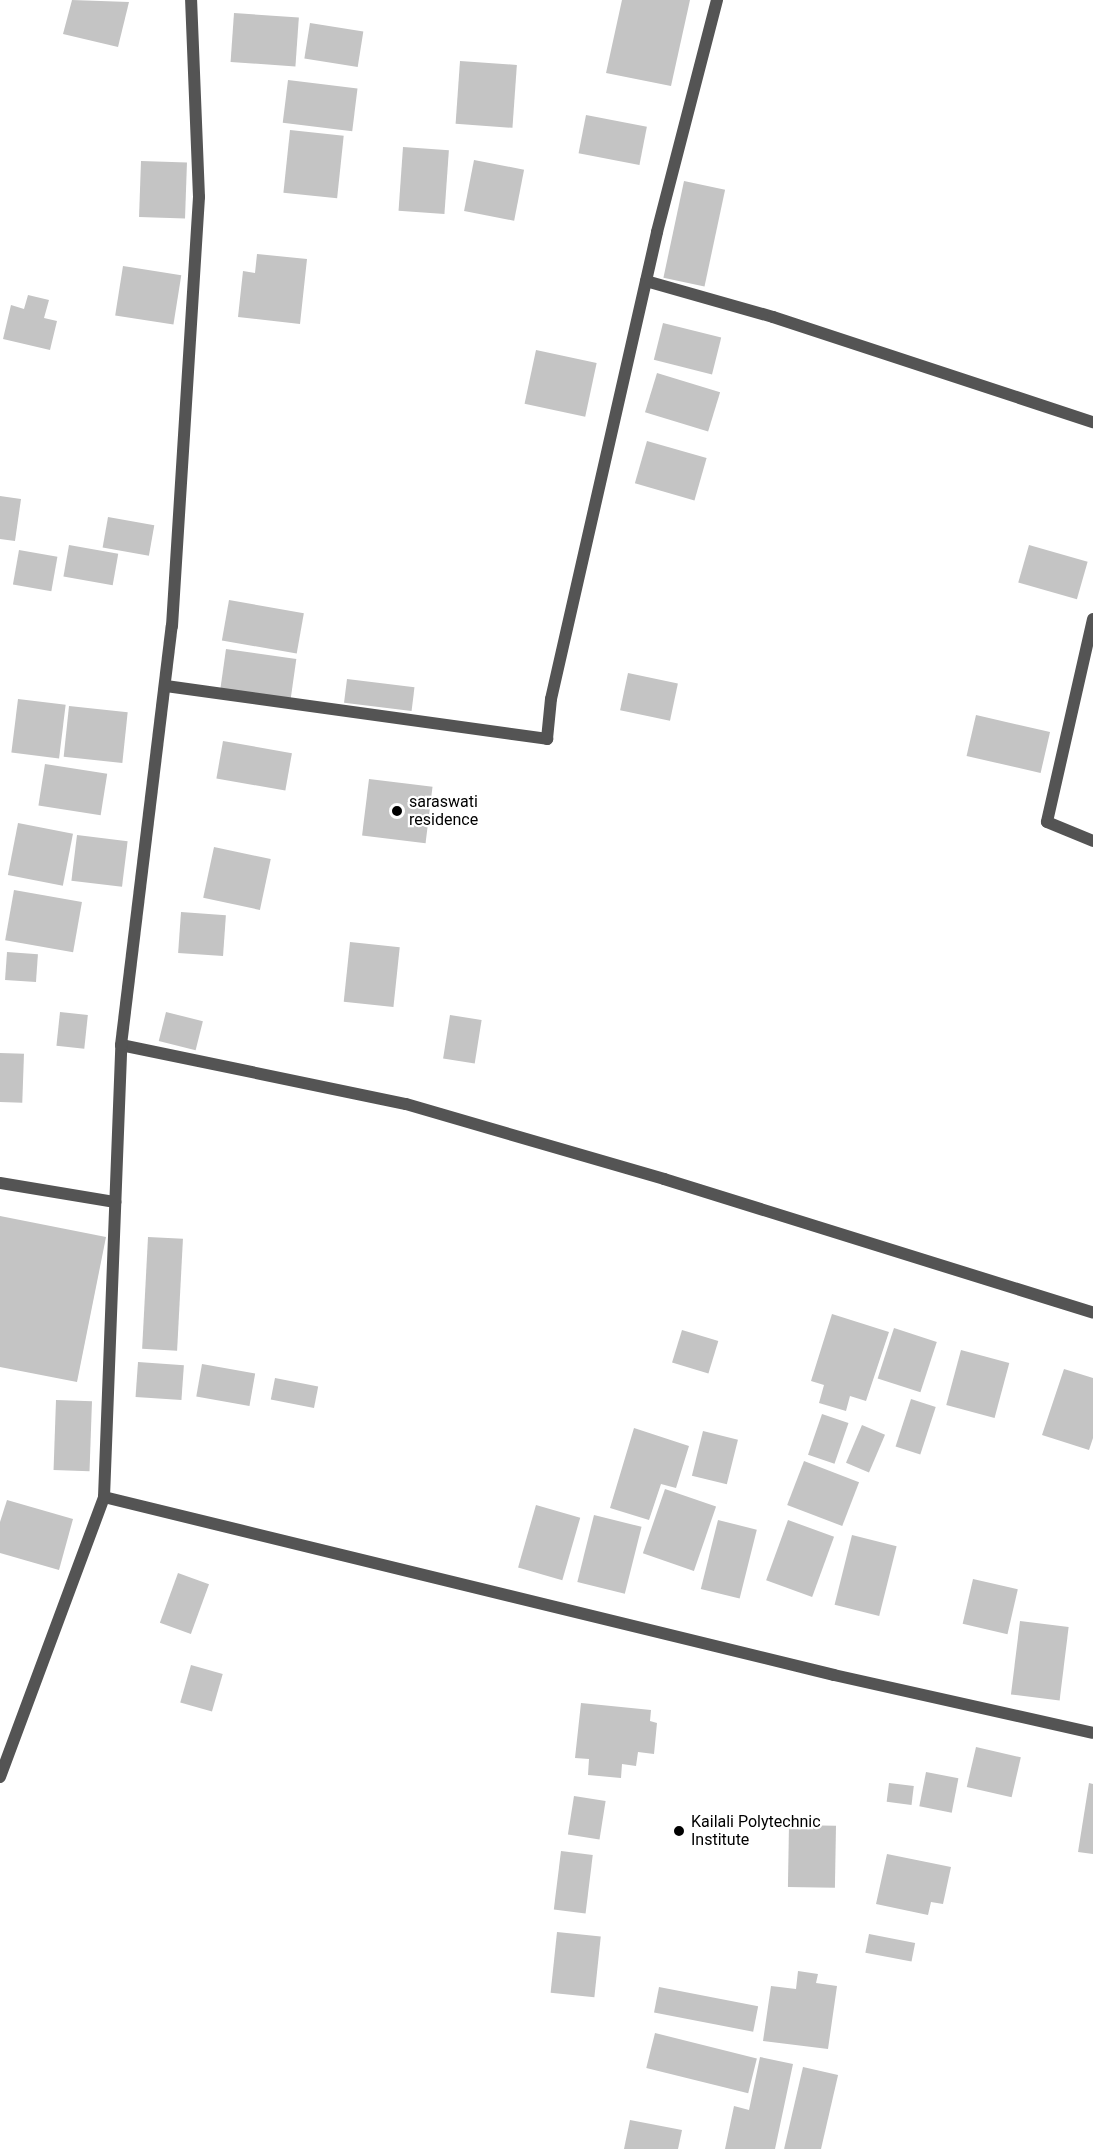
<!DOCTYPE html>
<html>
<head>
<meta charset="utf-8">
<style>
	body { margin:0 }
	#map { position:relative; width:1093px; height:2149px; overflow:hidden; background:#fff; font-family:Roboto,sans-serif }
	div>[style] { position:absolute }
	.building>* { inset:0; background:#c4c4c4; transform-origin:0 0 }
	.street>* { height:12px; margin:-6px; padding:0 6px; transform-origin:6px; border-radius:6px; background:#545454 }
	.dots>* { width:16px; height:16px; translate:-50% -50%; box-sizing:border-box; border:3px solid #fff; border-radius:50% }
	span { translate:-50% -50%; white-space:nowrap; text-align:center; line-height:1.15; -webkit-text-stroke:4.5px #fff; paint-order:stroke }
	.poi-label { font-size:16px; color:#000 }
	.left { translate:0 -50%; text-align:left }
</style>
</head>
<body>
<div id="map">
	<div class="building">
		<div style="clip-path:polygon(72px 0,129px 2px,118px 47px,63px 34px)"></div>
		<div style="clip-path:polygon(622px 0,690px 0,671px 86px,606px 73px)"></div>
		<div style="left:234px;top:13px;width:65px;height:49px;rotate:4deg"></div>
		<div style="left:310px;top:23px;width:54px;height:36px;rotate:9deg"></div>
		<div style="left:460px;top:61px;width:57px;height:63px;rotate:4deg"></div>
		<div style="left:288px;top:80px;width:70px;height:43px;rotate:7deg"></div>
		<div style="left:586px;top:115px;width:62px;height:39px;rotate:11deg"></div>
		<div style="left:290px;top:130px;width:54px;height:63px;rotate:6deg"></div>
		<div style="left:403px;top:147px;width:46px;height:64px;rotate:4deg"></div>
		<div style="left:474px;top:160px;width:51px;height:52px;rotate:11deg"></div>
		<div style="left:141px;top:161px;width:46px;height:56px;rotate:2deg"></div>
		<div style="left:684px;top:181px;width:42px;height:99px;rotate:12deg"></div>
		<div style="clip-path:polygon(257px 254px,307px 259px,300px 324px,238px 317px,243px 271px,255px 273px)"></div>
		<div style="left:123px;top:266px;width:59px;height:50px;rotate:9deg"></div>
		<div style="clip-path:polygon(28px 295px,49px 300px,44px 318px,57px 321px,50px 350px,3px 339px,11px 305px,24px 309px)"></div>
		<div style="left:663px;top:323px;width:60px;height:38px;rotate:14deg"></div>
		<div style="left:536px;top:350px;width:62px;height:55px;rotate:12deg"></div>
		<div style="left:657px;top:373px;width:66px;height:41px;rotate:17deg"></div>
		<div style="left:647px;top:441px;width:62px;height:44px;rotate:16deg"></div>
		<div style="clip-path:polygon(0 496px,21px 499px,15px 541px,0 539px)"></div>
		<div style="left:108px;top:517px;width:47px;height:31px;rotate:10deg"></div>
		<div style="left:69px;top:545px;width:50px;height:32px;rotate:10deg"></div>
		<div style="left:1029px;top:545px;width:61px;height:39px;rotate:16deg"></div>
		<div style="left:19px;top:550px;width:39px;height:35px;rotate:10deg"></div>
		<div style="left:229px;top:600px;width:76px;height:41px;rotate:10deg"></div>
		<div style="left:226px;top:649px;width:71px;height:41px;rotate:8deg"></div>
		<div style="left:628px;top:673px;width:51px;height:38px;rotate:12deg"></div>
		<div style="left:347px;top:679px;width:68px;height:24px;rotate:7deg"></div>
		<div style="left:18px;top:699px;width:48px;height:54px;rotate:7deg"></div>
		<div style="left:69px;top:706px;width:59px;height:51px;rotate:6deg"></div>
		<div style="left:976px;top:715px;width:76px;height:42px;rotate:13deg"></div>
		<div style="left:223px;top:741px;width:70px;height:38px;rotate:10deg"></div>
		<div style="left:45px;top:764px;width:63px;height:42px;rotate:9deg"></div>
		<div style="left:369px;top:779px;width:64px;height:57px;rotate:7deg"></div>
		<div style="left:18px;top:823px;width:56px;height:53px;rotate:11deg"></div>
		<div style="left:77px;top:835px;width:51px;height:46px;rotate:7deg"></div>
		<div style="left:214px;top:847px;width:58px;height:52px;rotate:12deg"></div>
		<div style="left:14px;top:890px;width:69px;height:51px;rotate:10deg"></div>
		<div style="left:181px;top:912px;width:45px;height:41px;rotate:4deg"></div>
		<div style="left:350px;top:942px;width:50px;height:60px;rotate:6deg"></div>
		<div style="left:7px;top:952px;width:31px;height:28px;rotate:4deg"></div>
		<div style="left:60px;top:1012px;width:28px;height:34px;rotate:6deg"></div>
		<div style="left:166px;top:1012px;width:38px;height:30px;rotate:14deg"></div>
		<div style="left:450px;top:1015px;width:32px;height:44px;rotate:9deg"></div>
		<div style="left:0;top:1053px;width:24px;height:49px;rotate:2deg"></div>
		<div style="clip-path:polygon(0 1216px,106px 1237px,77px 1382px,0 1367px)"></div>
		<div style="left:148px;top:1237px;width:35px;height:112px;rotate:3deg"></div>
		<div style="clip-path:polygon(832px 1314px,889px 1332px,866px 1401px,850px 1396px,846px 1411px,819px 1403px,824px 1385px,811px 1381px)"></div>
		<div style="left:894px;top:1328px;width:45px;height:53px;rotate:18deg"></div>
		<div style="left:682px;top:1330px;width:38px;height:34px;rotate:17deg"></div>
		<div style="left:961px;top:1350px;width:50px;height:57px;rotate:15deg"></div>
		<div style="left:138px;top:1362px;width:46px;height:35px;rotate:4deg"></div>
		<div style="left:202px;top:1364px;width:54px;height:33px;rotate:10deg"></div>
		<div style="clip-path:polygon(1064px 1369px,1093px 1378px,1093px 1438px,1089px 1450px,1042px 1435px)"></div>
		<div style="left:275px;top:1378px;width:44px;height:22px;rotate:11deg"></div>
		<div style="left:911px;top:1399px;width:26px;height:50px;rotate:18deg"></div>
		<div style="left:56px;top:1400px;width:36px;height:70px;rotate:2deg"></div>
		<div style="left:822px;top:1414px;width:28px;height:43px;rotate:19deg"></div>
		<div style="left:862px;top:1425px;width:25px;height:41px;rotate:23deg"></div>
		<div style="clip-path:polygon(634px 1428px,689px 1446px,676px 1488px,661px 1484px,649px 1520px,610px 1508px)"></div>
		<div style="left:703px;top:1431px;width:36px;height:46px;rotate:14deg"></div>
		<div style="left:804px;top:1461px;width:59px;height:47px;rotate:21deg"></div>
		<div style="left:665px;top:1489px;width:54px;height:68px;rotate:19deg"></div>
		<div style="clip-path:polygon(7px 1500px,73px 1519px,59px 1570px,0 1553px,0 1522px)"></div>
		<div style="left:536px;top:1505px;width:46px;height:65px;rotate:16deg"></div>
		<div style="left:594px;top:1515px;width:49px;height:69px;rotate:14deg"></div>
		<div style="left:718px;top:1520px;width:40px;height:71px;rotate:14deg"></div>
		<div style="left:788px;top:1520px;width:49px;height:64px;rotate:20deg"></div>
		<div style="left:852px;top:1535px;width:46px;height:72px;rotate:14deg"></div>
		<div style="left:178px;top:1573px;width:33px;height:53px;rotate:20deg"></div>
		<div style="left:973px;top:1579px;width:46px;height:46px;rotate:13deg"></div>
		<div style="left:1020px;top:1621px;width:49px;height:74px;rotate:7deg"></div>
		<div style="left:191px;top:1665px;width:33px;height:39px;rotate:16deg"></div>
		<div style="clip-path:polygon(581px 1703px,651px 1710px,650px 1721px,657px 1723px,654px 1754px,638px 1752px,636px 1766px,622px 1764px,621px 1778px,588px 1775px,589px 1759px,575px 1758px)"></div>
		<div style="left:976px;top:1747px;width:46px;height:41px;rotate:13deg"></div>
		<div style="left:926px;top:1772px;width:33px;height:35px;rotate:11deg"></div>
		<div style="left:889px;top:1783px;width:25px;height:19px;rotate:7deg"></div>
		<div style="clip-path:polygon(1089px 1783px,1093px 1784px,1093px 1854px,1078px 1852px)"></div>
		<div style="left:574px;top:1796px;width:32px;height:39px;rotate:9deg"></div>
		<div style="left:789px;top:1825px;width:47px;height:62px;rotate:1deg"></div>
		<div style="left:561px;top:1851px;width:32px;height:59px;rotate:7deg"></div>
		<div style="clip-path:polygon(887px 1854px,951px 1867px,943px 1904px,931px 1902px,928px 1915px,876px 1904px)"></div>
		<div style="left:557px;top:1932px;width:44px;height:61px;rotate:6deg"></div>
		<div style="left:869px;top:1934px;width:47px;height:19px;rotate:11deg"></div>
		<div style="clip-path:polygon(798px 1971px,818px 1974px,816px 1983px,837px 1986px,828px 2049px,763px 2041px,771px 1986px,796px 1989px)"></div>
		<div style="left:659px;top:1987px;width:101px;height:26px;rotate:11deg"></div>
		<div style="left:655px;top:2033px;width:105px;height:36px;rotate:14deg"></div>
		<div style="clip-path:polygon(760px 2057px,793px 2064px,775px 2149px,725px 2149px,734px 2106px,749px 2110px)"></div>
		<div style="left:803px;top:2067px;width:36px;height:84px;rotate:13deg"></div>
		<div style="clip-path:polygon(630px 2120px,682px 2130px,678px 2149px,624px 2149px)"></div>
	</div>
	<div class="street">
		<div style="left:646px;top:281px;width:132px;rotate:15.8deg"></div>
		<div style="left:773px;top:317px;width:337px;rotate:18.2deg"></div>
		<div style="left:1093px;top:619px;width:208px;rotate:102.8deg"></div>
		<div style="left:1047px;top:822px;width:50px;rotate:22.4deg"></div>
		<div style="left:166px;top:686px;width:385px;rotate:7.9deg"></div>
		<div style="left:547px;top:739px;width:40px;rotate:-84.3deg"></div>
		<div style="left:551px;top:699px;width:479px;rotate:-77.2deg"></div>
		<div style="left:657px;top:232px;width:240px;rotate:-75.5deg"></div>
		<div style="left:121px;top:1045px;width:291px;rotate:11.7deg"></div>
		<div style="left:406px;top:1104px;width:269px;rotate:16.2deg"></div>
		<div style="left:664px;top:1179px;width:449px;rotate:17.3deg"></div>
		<div style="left:0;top:1183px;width:117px;rotate:9.4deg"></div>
		<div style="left:104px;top:1497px;width:751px;rotate:13.7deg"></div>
		<div style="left:834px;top:1675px;width:265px;rotate:12.6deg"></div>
		<div style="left:0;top:1777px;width:299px;rotate:-69.6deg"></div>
		<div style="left:104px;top:1497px;width:452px;rotate:-87.8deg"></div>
		<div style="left:121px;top:1045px;width:422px;rotate:-83.1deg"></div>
		<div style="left:172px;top:626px;width:430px;rotate:-86.4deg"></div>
		<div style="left:199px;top:197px;width:197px;rotate:-92.3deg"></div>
	</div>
	<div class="dots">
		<div style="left:397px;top:811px;background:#000"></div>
		<div style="left:679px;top:1831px;background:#000"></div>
	</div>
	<div class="poi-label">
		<span class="left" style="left:409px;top:811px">saraswati<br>residence</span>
		<span class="left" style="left:691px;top:1831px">Kailali Polytechnic<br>Institute</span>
	</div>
</div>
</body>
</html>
